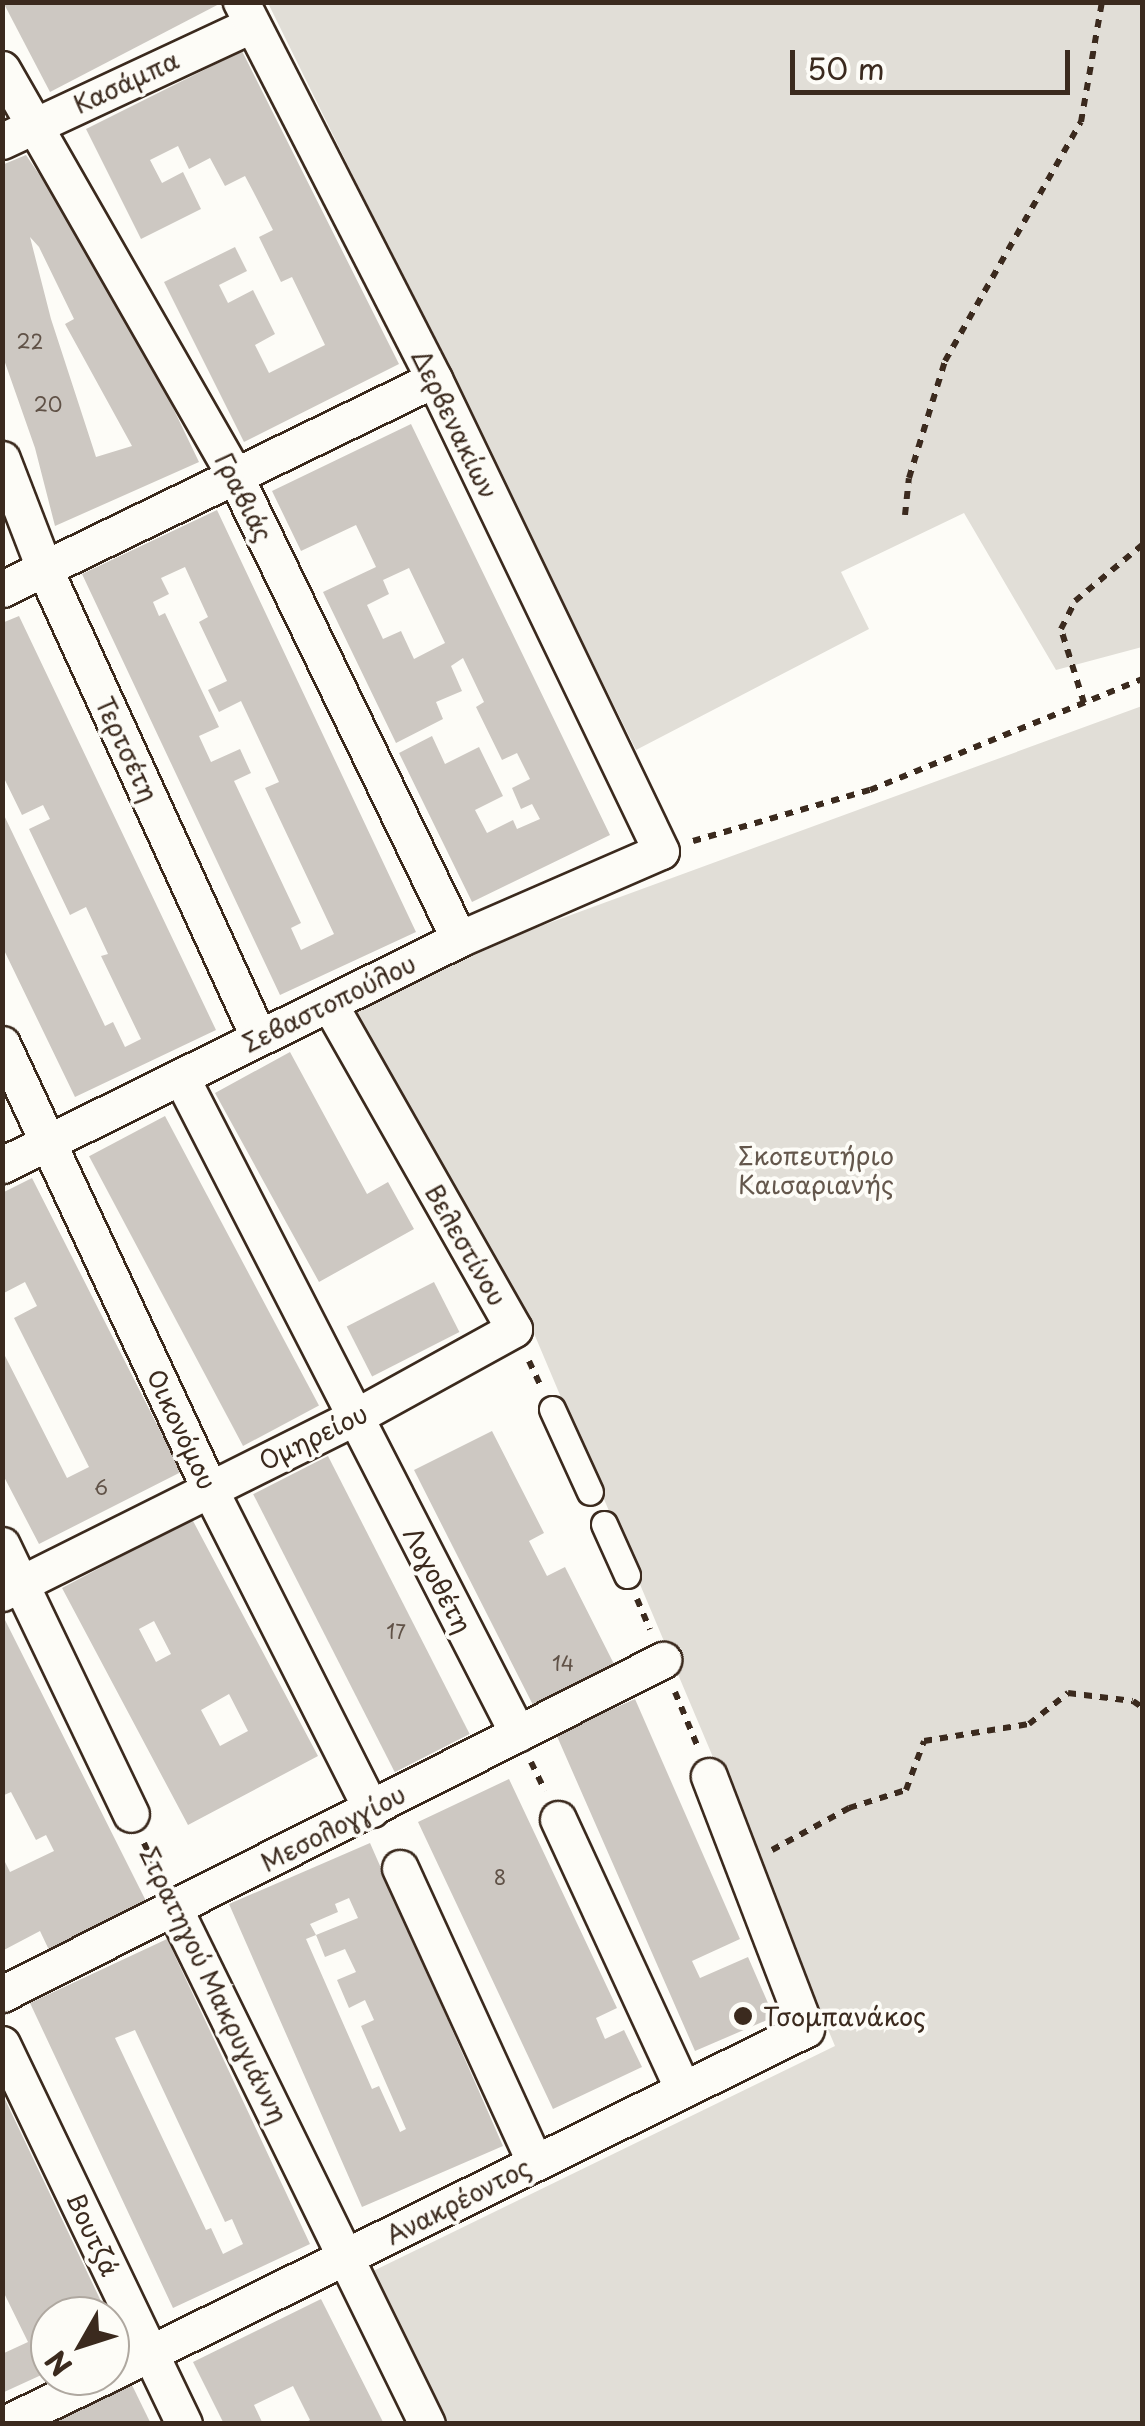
<!DOCTYPE html>
<html>
<head>
<meta charset="utf-8">
<style>
	body { margin:0 }
	#map { position:relative; width:1145px; height:2426px; overflow:hidden; background:#fdfcf7; font-family:"Playpen Sans",sans-serif }
	div>[style] { position:absolute }
	.green>* { inset:0; background:#e1ded7 }
	.building>* { inset:0; background:#cdc8c2; transform-origin:0 0 }
	.path>* { height:6px; margin-top:-3px; transform-origin:0; background:repeating-linear-gradient(90deg,#3b2a1e 0 8px,transparent 0 16px) }
	.roads { filter:drop-shadow(2px 0 #3b2a1e) drop-shadow(-2px 0 #3b2a1e) drop-shadow(0 2px #3b2a1e) drop-shadow(0 -2px #3b2a1e) }
	.pedestrian>* { height:25px; margin:-12.5px; padding:0 12.5px; transform-origin:12.5px; border-radius:12.5px; background:#fdfcf7 }
	.minor>* { height:35px; margin:-17.5px; padding:0 17.5px; transform-origin:17.5px; border-radius:17.5px; background:#fdfcf7 }
	.dots>* { width:28px; height:28px; translate:-50% -50%; box-sizing:border-box; border:5px solid #fdfcf7; border-radius:50% }
	span { translate:-50% -50%; white-space:nowrap; text-align:center; line-height:1.15; -webkit-text-stroke:8px #fdfcf7; paint-order:stroke }
	.number-label { font-size:20px; color:#605247 }
	.number-label span { -webkit-text-stroke-width:0 }
	.street-label { font-size:25px; color:#3b2a1e }
	.park-label { font-size:25px; color:#64574c }
	.poi-label { font-size:25px; color:#3b2a1e }
	.left { translate:0 -50%; text-align:left }
	.frame { position:absolute; inset:0; border:5px solid #3b2a1e; pointer-events:none }
	.north { position:absolute; left:30px; top:2296px; width:100px; height:100px; box-sizing:border-box; background:#fdfcf7; border:2px solid #afa8a0; border-radius:50%; rotate:231deg; font-size:28px; font-weight:700; line-height:40px; text-align:center; color:#3b2a1e }
	.north::after { content:''; display:block; margin:auto; width:35px; height:45px; background:#3b2a1e; clip-path:polygon(50% 0,100% 100%,50% 72%,0 100%) }
	.scale { position:absolute; left:790px; top:50px; width:280px; height:45px; box-sizing:border-box; border:5px solid #3b2a1e; border-top:0; padding-left:12px; font-size:30px; line-height:35px; white-space:nowrap; color:#3b2a1e; -webkit-text-stroke:8px #fdfcf7; paint-order:stroke }
</style>
</head>
<body>
<div id="map">
	<div class="green">
		<div style="clip-path:polygon(268px 3px,1142px 3px,1142px 647px,1056px 670px,964px 513px,841px 572px,869px 629px,636px 750px)"></div>
		<div style="clip-path:polygon(1142px 706px,1142px 2423px,440px 2423px,367px 2274px,835px 2046px,530px 1324px,352px 1011px,530px 930px)"></div>
	</div>
	<div class="building">
		<div style="clip-path:polygon(3px 2px,223px 2px,50px 92px)"></div>
		<div style="clip-path:polygon(242px 51px,399px 364px,244px 442px,164px 282px,235px 247px,247px 271px,219px 285px,228px 303px,253px 290px,275px 334px,255px 345px,269px 373px,325px 345px,292px 277px,281px 282px,259px 237px,273px 230px,254px 193px,245px 176px,225px 186px,210px 158px,189px 169px,178px 146px,150px 160px,162px 183px,183px 172px,201px 209px,141px 239px,86px 129px)"></div>
		<div style="clip-path:polygon(evenodd,26px 155px,53px 195px,59px 191px,138px 335px,199px 462px,55px 526px,35px 448px,2px 354px,2px 165px,26px 155px,30px 237px,39px 247px,74px 319px,65px 324px,132px 446px,96px 457px,51px 319px,30px 237px)"></div>
		<div style="clip-path:polygon(evenodd,411px 424px,610px 835px,472px 902px,399px 753px,432px 736px,445px 764px,479px 747px,503px 796px,475px 810px,487px 833px,513px 820px,517px 829px,540px 819px,532px 804px,521px 809px,512px 788px,530px 779px,517px 753px,502px 760px,476px 707px,484px 702px,463px 658px,451px 666px,462px 691px,436px 702px,443px 719px,396px 743px,323px 592px,376px 567px,356px 525px,301px 551px,272px 491px,411px 424px,409px 568px,445px 643px,414px 659px,401px 631px,383px 639px,367px 605px,389px 594px,383px 580px,409px 568px)"></div>
		<div style="clip-path:polygon(evenodd,217px 510px,416px 932px,280px 995px,82px 574px,217px 510px,185px 567px,208px 617px,199px 622px,227px 681px,208px 690px,219px 712px,241px 701px,279px 782px,265px 788px,334px 934px,301px 950px,291px 928px,301px 923px,234px 781px,251px 773px,240px 749px,211px 762px,199px 736px,219px 727px,165px 613px,159px 616px,153px 602px,169px 594px,161px 578px,185px 567px)"></div>
		<div style="clip-path:polygon(19px 616px,216px 1030px,75px 1097px,2px 946px,2px 811px,105px 1026px,113px 1022px,125px 1047px,141px 1039px,101px 956px,108px 954px,86px 907px,70px 915px,29px 829px,50px 819px,43px 805px,22px 815px,2px 774px,2px 623px)"></div>
		<div style="clip-path:polygon(290px 1052px,367px 1194px,388px 1182px,414px 1229px,319px 1282px,215px 1093px)"></div>
		<div style="left:165px;top:1116px;width:328px;height:86px;rotate:62deg"></div>
		<div style="clip-path:polygon(32px 1178px,181px 1472px,39px 1544px,2px 1473px,2px 1350px,67px 1478px,89px 1467px,14px 1318px,37px 1306px,25px 1282px,2px 1294px,2px 1193px)"></div>
		<div style="left:434px;top:1282px;width:56px;height:98px;rotate:63deg"></div>
		<div style="clip-path:polygon(492px 1431px,544px 1533px,529px 1541px,547px 1576px,565px 1567px,615px 1666px,534px 1707px,414px 1470px)"></div>
		<div style="left:328px;top:1456px;width:312px;height:84px;rotate:63deg"></div>
		<div style="clip-path:polygon(evenodd,192px 1519px,318px 1756px,188px 1825px,62px 1588px,192px 1519px,154px 1621px,171px 1654px,156px 1662px,139px 1629px,154px 1621px,192px 1519px,229px 1694px,248px 1731px,220px 1746px,201px 1710px,229px 1694px)"></div>
		<div style="clip-path:polygon(2px 1614px,146px 1901px,49px 1950px,40px 1931px,2px 1951px,2px 1856px,10px 1872px,54px 1851px,46px 1835px,36px 1840px,11px 1792px,2px 1796px)"></div>
		<div style="clip-path:polygon(635px 1699px,740px 1939px,692px 1961px,700px 1978px,748px 1957px,774px 2017px,695px 2051px,556px 1734px)"></div>
		<div style="clip-path:polygon(509px 1779px,617px 2008px,596px 2018px,605px 2039px,624px 2030px,642px 2067px,553px 2109px,418px 1822px)"></div>
		<div style="clip-path:polygon(evenodd,370px 1843px,503px 2146px,362px 2207px,229px 1904px,370px 1843px,349px 1898px,358px 1918px,316px 1935px,325px 1957px,345px 1949px,356px 1972px,337px 1980px,349px 2008px,365px 2000px,374px 2020px,361px 2026px,406px 2129px,400px 2132px,379px 2086px,372px 2089px,306px 1939px,316px 1935px,310px 1924px,338px 1912px,335px 1904px,349px 1898px)"></div>
		<div style="clip-path:polygon(evenodd,167px 1939px,310px 2244px,173px 2308px,30px 2003px,167px 1939px,135px 2030px,225px 2222px,232px 2219px,243px 2244px,223px 2254px,211px 2228px,206px 2230px,115px 2038px,135px 2030px)"></div>
		<div style="clip-path:polygon(2px 2093px,108px 2316px,50px 2316px,50px 2371px,2px 2393px,2px 2354px,28px 2342px,2px 2289px)"></div>
		<div style="clip-path:polygon(321px 2299px,384px 2424px,303px 2424px,310px 2420px,293px 2386px,254px 2405px,263px 2424px,224px 2424px,193px 2362px)"></div>
		<div style="clip-path:polygon(130px 2381px,151px 2424px,44px 2424px)"></div>
	</div>
	<div class="path">
		<div style="left:905px;top:515px;width:37px;rotate:-84deg"></div>
		<div style="left:909px;top:478px;width:122px;rotate:-72.9deg"></div>
		<div style="left:945px;top:361px;width:275px;rotate:-60.4deg"></div>
		<div style="left:1081px;top:122px;width:122px;rotate:-80.1deg"></div>
		<div style="left:1084px;top:703px;width:77px;rotate:-107.3deg"></div>
		<div style="left:1061px;top:629px;width:31px;rotate:-63deg"></div>
		<div style="left:1075px;top:601px;width:87px;rotate:-39.9deg"></div>
		<div style="left:693px;top:841px;width:184px;rotate:-16.1deg"></div>
		<div style="left:870px;top:790px;width:294px;rotate:-22.2deg"></div>
		<div style="left:529px;top:1361px;width:26px;rotate:65deg"></div>
		<div style="left:637px;top:1599px;width:33px;rotate:67deg"></div>
		<div style="left:675px;top:1692px;width:57px;rotate:67.5deg"></div>
		<div style="left:531px;top:1762px;width:32px;rotate:64deg"></div>
		<div style="left:144px;top:1843px;width:38px;rotate:65deg"></div>
		<div style="left:772px;top:1850px;width:88px;rotate:-28.6deg"></div>
		<div style="left:849px;top:1808px;width:60px;rotate:-17.5deg"></div>
		<div style="left:906px;top:1790px;width:52px;rotate:-69.8deg"></div>
		<div style="left:924px;top:1741px;width:106px;rotate:-9.2deg"></div>
		<div style="left:1029px;top:1724px;width:50px;rotate:-38.5deg"></div>
		<div style="left:1068px;top:1693px;width:65px;rotate:7deg"></div>
		<div style="left:1133px;top:1701px;width:11px;rotate:34deg"></div>
	</div>
	<div class="roads">
		<div class="pedestrian">
			<div style="left:552px;top:1409px;width:91px;rotate:65.4deg"></div>
			<div style="left:604px;top:1524px;width:56px;rotate:65.7deg"></div>
		</div>
		<div class="minor">
			<div style="left:2px;top:69px;width:469px;rotate:60.2deg"></div>
			<div style="left:235px;top:476px;width:514px;rotate:64.18deg"></div>
			<div style="left:2px;top:141px;width:275px;rotate:-25deg"></div>
			<div style="left:2px;top:459px;width:117px;rotate:68.9deg"></div>
			<div style="left:44px;top:568px;width:515px;rotate:65.43deg"></div>
			<div style="left:2px;top:589px;width:480px;rotate:-25.9deg"></div>
			<div style="left:2px;top:1044px;width:490px;rotate:65deg"></div>
			<div style="left:209px;top:1488px;width:360px;rotate:63.2deg"></div>
			<div style="left:181px;top:1077px;width:738px;rotate:62.85deg"></div>
			<div style="left:2px;top:1165px;width:510px;rotate:-26.31deg"></div>
			<div style="left:459px;top:939px;width:220px;rotate:-23.5deg"></div>
			<div style="left:661px;top:851px;width:524px;rotate:-115.68deg"></div>
			<div style="left:434px;top:379px;width:424px;rotate:-117.1deg"></div>
			<div style="left:2px;top:1545px;width:298px;rotate:64.4deg"></div>
			<div style="left:2px;top:1593px;width:392px;rotate:-26.5deg"></div>
			<div style="left:353px;top:1418px;width:184px;rotate:-28.9deg"></div>
			<div style="left:514px;top:1329px;width:374px;rotate:-119.6deg"></div>
			<div style="left:558px;top:1819px;width:298px;rotate:65.2deg"></div>
			<div style="left:400px;top:1868px;width:322px;rotate:65.4deg"></div>
			<div style="left:175px;top:1910px;width:572px;rotate:63.88deg"></div>
			<div style="left:2px;top:1994px;width:741px;rotate:-26.81deg"></div>
			<div style="left:2px;top:2044px;width:421px;rotate:64.4deg"></div>
			<div style="left:110px;top:2373px;width:776px;rotate:-26.3deg"></div>
			<div style="left:806px;top:2029px;width:271px;rotate:-111deg"></div>
			<div style="left:4px;top:2424px;width:111px;rotate:-25.6deg"></div>
		</div>
	</div>
	<div class="dots">
		<div style="left:743px;top:2016px;background:#3b2a1e"></div>
	</div>
	<div class="number-label">
		<span style="left:30px;top:341px">22</span>
		<span style="left:48px;top:404px">20</span>
		<span style="left:101px;top:1487px">6</span>
		<span style="left:396px;top:1631px">17</span>
		<span style="left:563px;top:1663px">14</span>
		<span style="left:500px;top:1877px">8</span>
	</div>
	<div class="street-label">
		<span style="left:126px;top:82px;rotate:-25deg">Κασάμπα</span>
		<span style="left:455px;top:424px;rotate:64deg">Δερβενακίων</span>
		<span style="left:244px;top:497px;rotate:63deg">Γραβιάς</span>
		<span style="left:127px;top:749px;rotate:65deg">Τερτσέτη</span>
		<span style="left:329px;top:1003px;rotate:-26deg">Σεβαστοπούλου</span>
		<span style="left:466px;top:1245px;rotate:60deg">Βελεστίνου</span>
		<span style="left:182px;top:1429px;rotate:65deg">Οικονόμου</span>
		<span style="left:313px;top:1437px;rotate:-26deg">Ομηρείου</span>
		<span style="left:438px;top:1580px;rotate:62deg">Λογοθέτη</span>
		<span style="left:333px;top:1828px;rotate:-27deg">Μεσολογγίου</span>
		<span style="left:214px;top:1985px;rotate:64deg">Στρατηγού Μακρυγιάννη</span>
		<span style="left:458px;top:2201px;rotate:-27deg">Ανακρέοντος</span>
		<span style="left:93px;top:2234px;rotate:65deg">Βουτζά</span>
	</div>
	<div class="park-label">
		<span style="left:816px;top:1170px">Σκοπευτήριο<br>Καισαριανής</span>
	</div>
	<div class="poi-label">
		<span class="left" style="left:763px;top:2016px">Τσομπανάκος</span>
	</div>
	<div class="frame"></div>
	<div class="north">N</div>
	<div class="scale">50 m</div>
</div>
</body>
</html>
